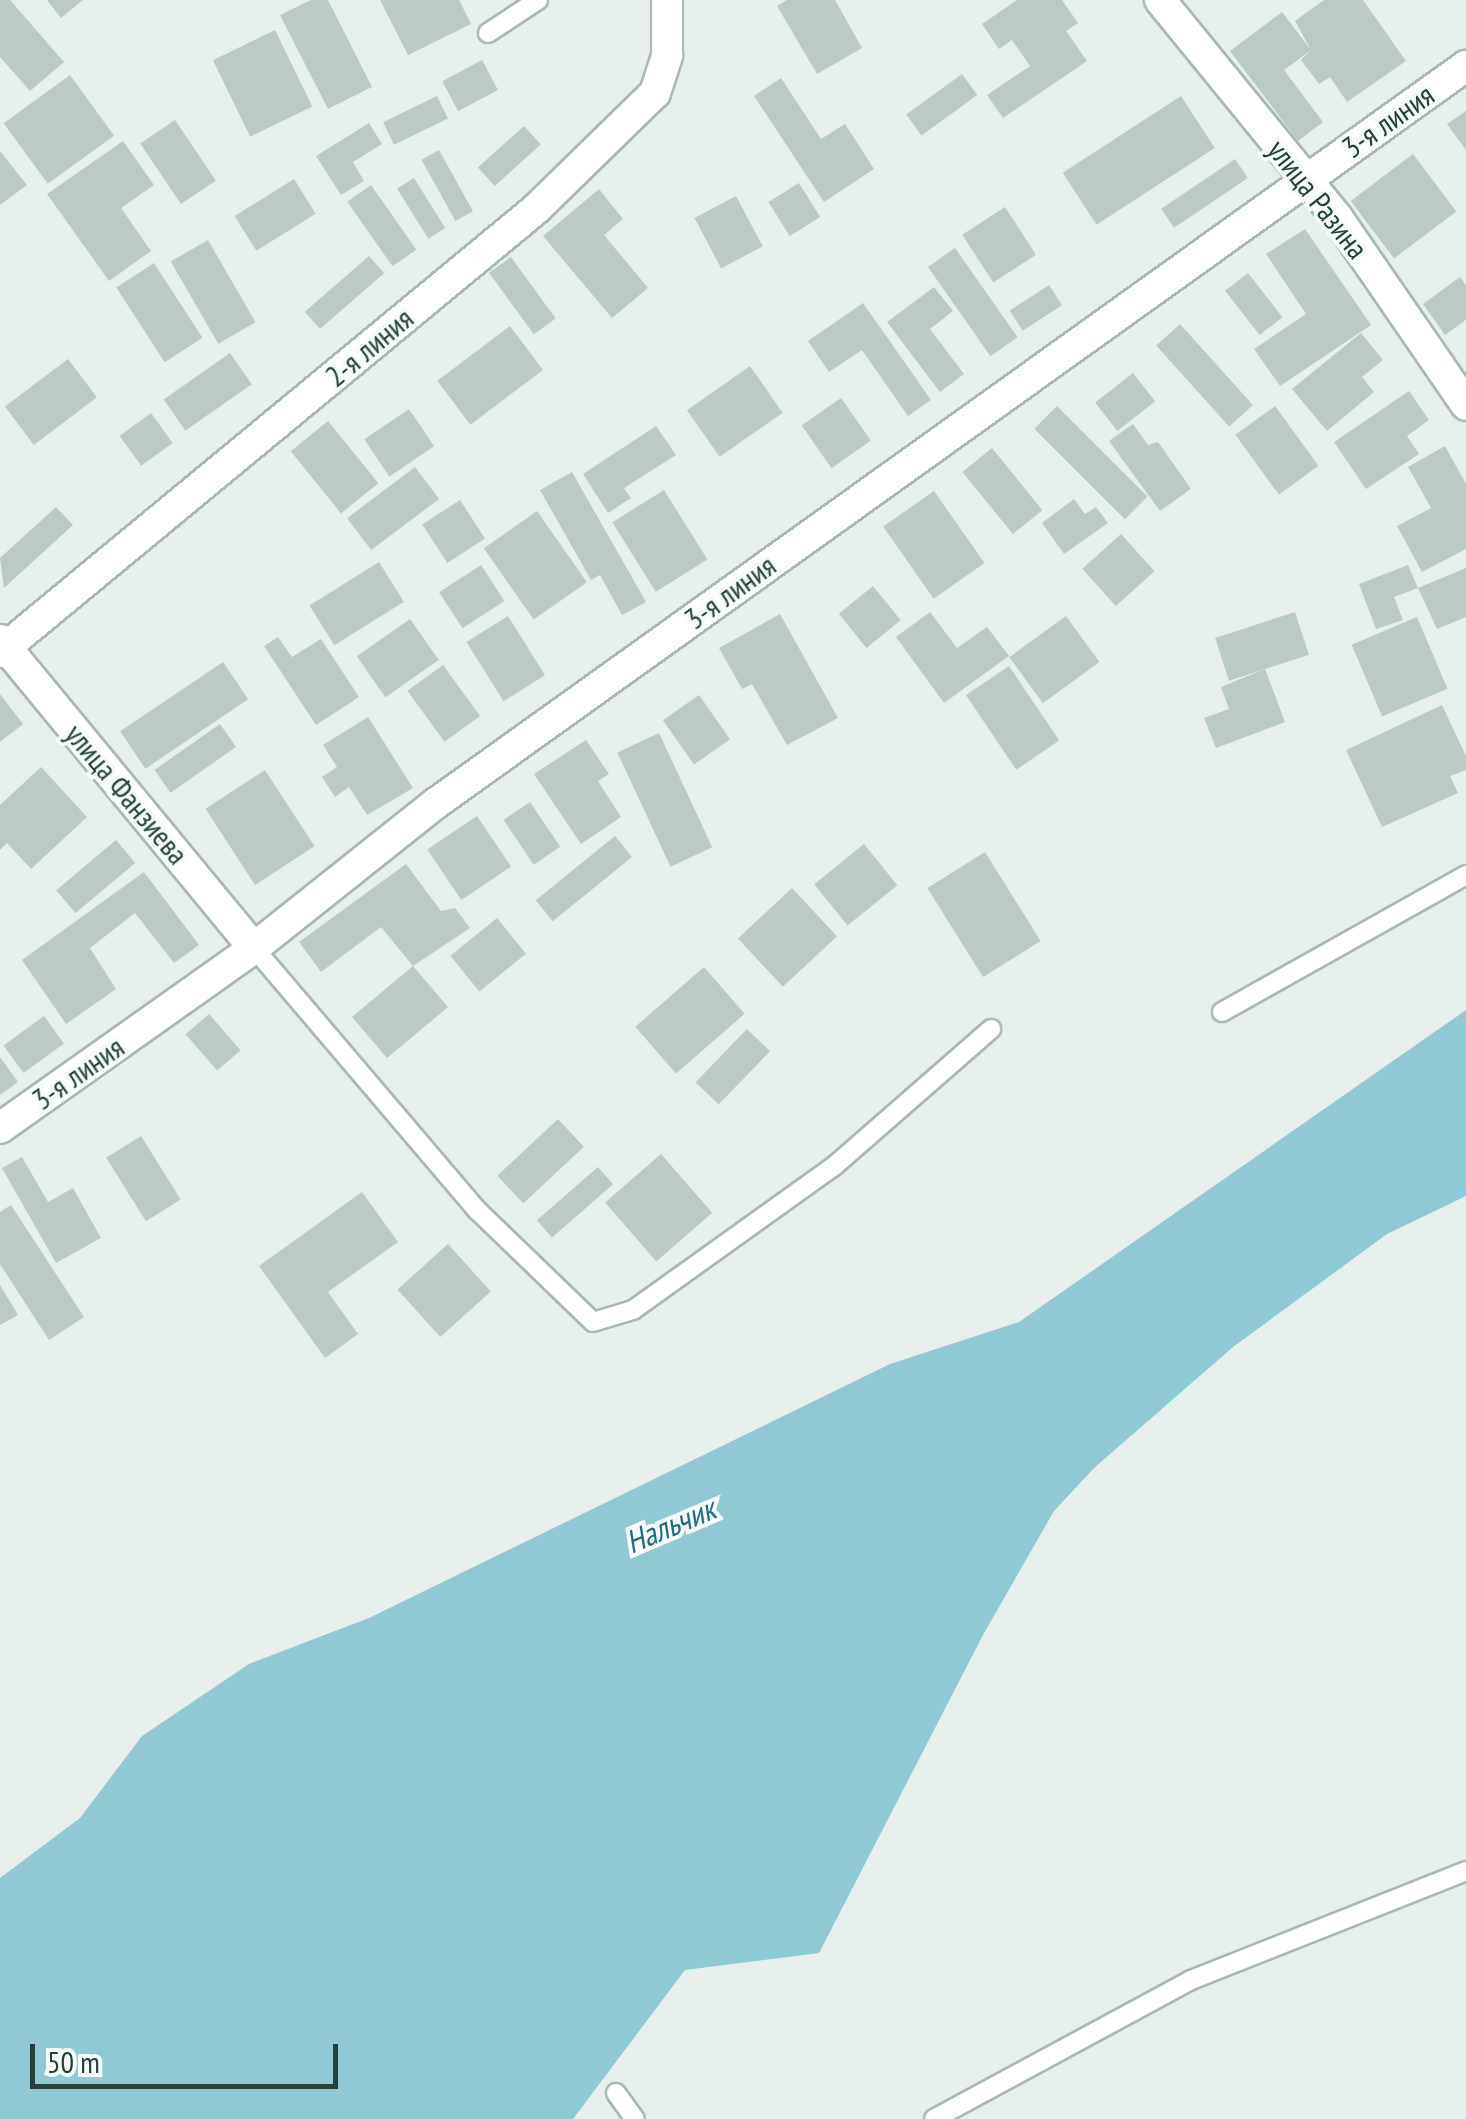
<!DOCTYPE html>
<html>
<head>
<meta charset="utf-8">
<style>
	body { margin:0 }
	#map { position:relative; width:1466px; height:2119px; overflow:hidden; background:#e6efeb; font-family:"PT Sans Narrow",sans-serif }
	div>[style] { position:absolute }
	.water>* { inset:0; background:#8ec9d4 }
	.building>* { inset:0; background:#bbcac4; transform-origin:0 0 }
	.roads { filter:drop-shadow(2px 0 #a8b8b2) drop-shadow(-2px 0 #a8b8b2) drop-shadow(0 2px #a8b8b2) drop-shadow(0 -2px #a8b8b2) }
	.service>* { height:18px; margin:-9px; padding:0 9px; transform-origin:9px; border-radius:9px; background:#fff }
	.minor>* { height:30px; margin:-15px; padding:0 15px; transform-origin:15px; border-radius:15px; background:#fff }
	span { translate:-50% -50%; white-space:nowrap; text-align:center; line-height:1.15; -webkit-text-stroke:8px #f7fbf9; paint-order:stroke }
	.street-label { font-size:30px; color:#24423a }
	.water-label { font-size:32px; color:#1c6f80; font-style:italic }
	.scale { position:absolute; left:30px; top:2044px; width:308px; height:45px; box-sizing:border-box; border:5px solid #24423a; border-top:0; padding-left:12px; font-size:30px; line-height:35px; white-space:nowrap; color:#24423a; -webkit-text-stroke:8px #f7fbf9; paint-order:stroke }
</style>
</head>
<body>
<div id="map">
	<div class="water">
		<div style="clip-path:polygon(1466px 1010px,1466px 1196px,1387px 1234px,1233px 1347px,1094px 1468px,1054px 1511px,983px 1635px,819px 1953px,685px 1970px,573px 2119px,0 2119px,0 1878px,80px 1818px,142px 1736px,249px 1664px,369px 1618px,890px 1364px,1019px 1322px)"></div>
	</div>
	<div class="building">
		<div style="clip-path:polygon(0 0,10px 0,64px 62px,30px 91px,0 57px)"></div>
		<div style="clip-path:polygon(47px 0,83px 0,61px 18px)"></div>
		<div style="clip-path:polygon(311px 0,328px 0,372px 87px,328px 109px,280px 15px)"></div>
		<div style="clip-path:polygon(380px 0,459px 0,471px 24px,408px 55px)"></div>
		<div style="clip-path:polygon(787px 0,835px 0,862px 48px,817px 74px,777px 6px)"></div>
		<div style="clip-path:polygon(1017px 0,1062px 0,1078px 23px,1066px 31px,1087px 61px,1003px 118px,987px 95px,1030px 66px,1012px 40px,999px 49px,982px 24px)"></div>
		<div style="clip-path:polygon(1324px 0,1363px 0,1406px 61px,1347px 102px,1330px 77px,1319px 84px,1301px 60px,1311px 50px,1284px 70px,1323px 122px,1298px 141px,1230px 51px,1282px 12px,1311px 50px,1295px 21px)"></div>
		<div style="left:275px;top:30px;width:85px;height:69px;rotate:64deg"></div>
		<div style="left:482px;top:60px;width:34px;height:45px;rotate:62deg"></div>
		<div style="left:962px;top:74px;width:26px;height:69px;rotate:54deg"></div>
		<div style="left:70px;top:75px;width:75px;height:82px;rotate:54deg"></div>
		<div style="clip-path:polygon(781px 78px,821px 139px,845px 124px,874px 169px,824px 202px,754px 96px)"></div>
		<div style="left:437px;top:96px;width:25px;height:60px;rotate:64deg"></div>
		<div style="left:1181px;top:96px;width:62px;height:141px;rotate:57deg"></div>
		<div style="clip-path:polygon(1466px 111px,1466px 150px,1447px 124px)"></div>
		<div style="left:175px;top:120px;width:73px;height:42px;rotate:56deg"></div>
		<div style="clip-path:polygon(369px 123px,382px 144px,353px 162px,364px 181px,341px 195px,316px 156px)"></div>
		<div style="left:524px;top:126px;width:25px;height:62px;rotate:48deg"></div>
		<div style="clip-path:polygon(123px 141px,154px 185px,121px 208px,151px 251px,109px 281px,47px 194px)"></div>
		<div style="left:439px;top:150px;width:70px;height:20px;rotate:61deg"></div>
		<div style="clip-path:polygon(0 151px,27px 185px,0 205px)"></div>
		<div style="left:1413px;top:154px;width:72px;height:78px;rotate:53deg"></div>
		<div style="left:1235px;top:159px;width:23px;height:89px;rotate:56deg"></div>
		<div style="left:414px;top:178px;width:59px;height:20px;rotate:58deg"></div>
		<div style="left:294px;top:179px;width:41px;height:70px;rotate:58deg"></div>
		<div style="left:799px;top:183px;width:40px;height:36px;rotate:58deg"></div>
		<div style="left:371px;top:185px;width:79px;height:29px;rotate:55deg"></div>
		<div style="clip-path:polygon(599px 189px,623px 219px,604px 235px,648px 288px,612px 318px,543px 236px)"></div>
		<div style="left:736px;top:196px;width:57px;height:47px;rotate:62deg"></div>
		<div style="left:1005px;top:207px;width:57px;height:51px;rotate:57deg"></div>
		<div style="clip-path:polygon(1305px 229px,1371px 325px,1280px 386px,1254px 349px,1306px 314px,1266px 254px)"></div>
		<div style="left:208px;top:240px;width:95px;height:43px;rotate:60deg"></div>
		<div style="left:955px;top:248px;width:109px;height:33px;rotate:55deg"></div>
		<div style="left:369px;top:256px;width:23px;height:85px;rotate:49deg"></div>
		<div style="left:511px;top:257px;width:76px;height:27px;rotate:54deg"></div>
		<div style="left:154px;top:263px;width:89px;height:45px;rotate:57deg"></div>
		<div style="left:1248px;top:273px;width:56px;height:29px;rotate:52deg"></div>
		<div style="clip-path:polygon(1460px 277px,1466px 285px,1466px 320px,1445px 335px,1423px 304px)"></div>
		<div style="left:1049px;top:285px;width:24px;height:47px;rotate:57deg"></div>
		<div style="clip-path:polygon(934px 287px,953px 311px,930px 329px,964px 374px,940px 392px,887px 322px)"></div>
		<div style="clip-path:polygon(863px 303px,931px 400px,908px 416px,862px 350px,829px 372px,808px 341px)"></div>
		<div style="left:1180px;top:324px;width:109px;height:32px;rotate:48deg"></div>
		<div style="left:510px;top:326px;width:55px;height:91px;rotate:53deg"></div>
		<div style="clip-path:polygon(1361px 333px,1383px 360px,1362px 377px,1374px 392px,1327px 431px,1292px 389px)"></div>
		<div style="left:230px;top:353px;width:38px;height:81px;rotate:55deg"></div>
		<div style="left:68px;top:359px;width:48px;height:79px;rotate:53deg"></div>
		<div style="left:750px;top:366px;width:57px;height:77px;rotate:55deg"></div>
		<div style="left:1133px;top:373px;width:36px;height:48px;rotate:52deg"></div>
		<div style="clip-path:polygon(1409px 391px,1429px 420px,1407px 436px,1419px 454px,1366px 489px,1334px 442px)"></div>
		<div style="left:841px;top:398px;width:52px;height:48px;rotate:55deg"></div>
		<div style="left:1057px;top:406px;width:128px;height:32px;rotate:45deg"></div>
		<div style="left:1275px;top:406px;width:74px;height:49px;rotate:54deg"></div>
		<div style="left:409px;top:409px;width:45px;height:54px;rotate:56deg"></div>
		<div style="left:151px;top:413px;width:37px;height:39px;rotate:54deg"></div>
		<div style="left:328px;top:421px;width:80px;height:48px;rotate:51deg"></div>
		<div style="clip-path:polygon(1133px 424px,1148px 445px,1158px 442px,1191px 489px,1160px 511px,1109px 441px)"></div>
		<div style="clip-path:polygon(656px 426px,676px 455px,624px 488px,631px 498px,608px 513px,583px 474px)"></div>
		<div style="clip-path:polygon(1445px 446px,1466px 484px,1466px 549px,1422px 572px,1397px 526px,1431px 508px,1408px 467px)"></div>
		<div style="left:992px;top:448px;width:80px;height:38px;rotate:51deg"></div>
		<div style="left:415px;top:467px;width:40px;height:85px;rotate:53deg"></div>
		<div style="clip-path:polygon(572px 472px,646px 602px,622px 615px,600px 575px,591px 580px,540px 490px)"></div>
		<div style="left:664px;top:490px;width:82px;height:61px;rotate:58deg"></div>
		<div style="left:934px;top:491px;width:88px;height:62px;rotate:55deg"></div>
		<div style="clip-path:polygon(1074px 499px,1085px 514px,1096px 507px,1108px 523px,1064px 554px,1042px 523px)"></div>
		<div style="left:460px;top:500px;width:46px;height:45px;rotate:57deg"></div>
		<div style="clip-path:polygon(56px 507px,73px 525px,4px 588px,0 558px)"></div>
		<div style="left:537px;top:511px;width:87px;height:65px;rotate:55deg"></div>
		<div style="left:1121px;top:534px;width:50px;height:52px;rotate:48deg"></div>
		<div style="left:379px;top:562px;width:47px;height:82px;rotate:58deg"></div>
		<div style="left:481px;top:565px;width:43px;height:50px;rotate:57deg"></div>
		<div style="clip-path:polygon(1408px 565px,1418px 588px,1394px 597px,1403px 620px,1376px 629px,1359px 584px)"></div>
		<div style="clip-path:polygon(1466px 568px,1466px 617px,1437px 629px,1418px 588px)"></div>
		<div style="left:873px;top:586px;width:44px;height:44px;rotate:51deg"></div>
		<div style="clip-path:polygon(930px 612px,957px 648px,987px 627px,1009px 656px,944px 703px,896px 637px)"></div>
		<div style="left:1295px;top:612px;width:45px;height:84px;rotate:72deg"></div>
		<div style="clip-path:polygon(780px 614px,838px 718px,787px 745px,752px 684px,742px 689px,719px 648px)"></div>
		<div style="left:508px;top:616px;width:70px;height:49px;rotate:58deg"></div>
		<div style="left:1066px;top:616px;width:57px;height:70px;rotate:54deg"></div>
		<div style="left:1417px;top:617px;width:78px;height:71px;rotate:67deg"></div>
		<div style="left:410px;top:619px;width:50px;height:65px;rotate:55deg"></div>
		<div style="clip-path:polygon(278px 637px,292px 657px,321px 639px,359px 697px,316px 725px,264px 646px)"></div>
		<div style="left:223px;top:662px;width:45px;height:124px;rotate:56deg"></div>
		<div style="left:443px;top:665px;width:63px;height:44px;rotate:54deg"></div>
		<div style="left:1009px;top:666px;width:90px;height:52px;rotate:56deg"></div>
		<div style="clip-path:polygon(1265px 669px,1285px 722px,1216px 748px,1204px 718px,1229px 709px,1221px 687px)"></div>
		<div style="clip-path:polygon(0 694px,23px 724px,0 742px)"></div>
		<div style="left:699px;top:695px;width:54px;height:44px;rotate:55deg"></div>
		<div style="clip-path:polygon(1442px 705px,1466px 756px,1466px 770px,1450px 776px,1458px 793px,1382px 827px,1346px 750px)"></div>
		<div style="clip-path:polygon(368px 717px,413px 788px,367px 815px,349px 787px,335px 797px,322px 777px,337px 767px,323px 745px)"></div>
		<div style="left:220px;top:724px;width:28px;height:80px;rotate:55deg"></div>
		<div style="left:659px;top:733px;width:126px;height:46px;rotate:65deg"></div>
		<div style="clip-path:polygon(586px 740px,609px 774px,598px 781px,621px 817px,581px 844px,534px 774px)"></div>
		<div style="clip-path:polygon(41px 767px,87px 817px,31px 869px,7px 843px,0 850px,0 805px)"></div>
		<div style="left:265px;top:770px;width:91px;height:71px;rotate:57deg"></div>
		<div style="left:530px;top:802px;width:54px;height:32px;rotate:56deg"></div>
		<div style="left:477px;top:816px;width:61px;height:60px;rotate:56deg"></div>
		<div style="left:615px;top:836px;width:27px;height:102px;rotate:51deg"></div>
		<div style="left:116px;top:840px;width:30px;height:78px;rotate:50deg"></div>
		<div style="left:864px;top:844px;width:53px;height:64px;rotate:51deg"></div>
		<div style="left:985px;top:852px;width:105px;height:68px;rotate:58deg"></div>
		<div style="clip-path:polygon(406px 864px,441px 911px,455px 908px,470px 928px,413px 966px,448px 1007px,387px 1058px,352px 1017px,413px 966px,381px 927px,321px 972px,299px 942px)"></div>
		<div style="clip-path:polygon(144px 872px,199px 945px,174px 963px,135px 913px,90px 948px,116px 989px,66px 1024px,22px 960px)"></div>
		<div style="left:792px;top:888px;width:66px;height:74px;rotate:47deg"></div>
		<div style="left:497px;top:918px;width:46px;height:60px;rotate:51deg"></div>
		<div style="left:704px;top:967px;width:62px;height:91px;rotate:49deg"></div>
		<div style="left:209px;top:1014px;width:48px;height:31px;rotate:49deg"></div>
		<div style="left:44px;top:1016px;width:34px;height:50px;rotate:54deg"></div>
		<div style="left:747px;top:1029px;width:32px;height:74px;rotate:44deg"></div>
		<div style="clip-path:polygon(0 1057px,18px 1082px,0 1095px)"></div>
		<div style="left:558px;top:1119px;width:38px;height:83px;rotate:47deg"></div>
		<div style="left:141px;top:1136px;width:75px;height:41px;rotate:58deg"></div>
		<div style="left:661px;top:1154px;width:78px;height:74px;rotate:49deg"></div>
		<div style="clip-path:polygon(22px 1157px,48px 1202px,73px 1188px,101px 1238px,56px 1263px,2px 1168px)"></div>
		<div style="left:598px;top:1167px;width:23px;height:81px;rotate:49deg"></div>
		<div style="clip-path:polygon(362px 1192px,398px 1242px,328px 1292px,358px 1334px,325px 1358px,259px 1266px)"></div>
		<div style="clip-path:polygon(11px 1205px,84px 1317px,49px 1340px,0 1264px,0 1212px)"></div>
		<div style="left:448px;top:1244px;width:64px;height:68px;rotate:48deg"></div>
		<div style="clip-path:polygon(0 1285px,18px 1315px,0 1325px)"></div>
	</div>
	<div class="roads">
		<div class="service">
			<div style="left:488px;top:33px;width:60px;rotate:-33.4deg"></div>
			<div style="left:254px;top:948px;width:344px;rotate:49.6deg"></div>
			<div style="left:477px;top:1210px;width:161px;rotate:44deg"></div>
			<div style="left:593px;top:1322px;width:42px;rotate:-16.7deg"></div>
			<div style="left:633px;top:1310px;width:246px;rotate:-35.6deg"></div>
			<div style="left:833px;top:1167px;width:210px;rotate:-41.1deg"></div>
			<div style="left:1222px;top:1012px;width:280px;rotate:-29.3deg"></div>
			<div style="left:616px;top:2093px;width:32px;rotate:54deg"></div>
			<div style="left:934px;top:2119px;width:292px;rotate:-28.4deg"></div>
			<div style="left:1191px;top:1980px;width:296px;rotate:-21.6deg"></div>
		</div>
		<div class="minor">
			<div style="left:1160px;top:0;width:280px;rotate:50.8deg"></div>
			<div style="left:1337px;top:217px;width:228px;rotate:55.5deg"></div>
			<div style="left:0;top:640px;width:399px;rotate:50.5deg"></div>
			<div style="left:0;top:652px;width:695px;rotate:-39.57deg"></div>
			<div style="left:536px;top:209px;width:166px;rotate:-44.3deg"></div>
			<div style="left:655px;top:93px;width:40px;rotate:-72deg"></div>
			<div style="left:667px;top:55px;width:55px;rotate:-90deg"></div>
			<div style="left:0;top:1128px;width:311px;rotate:-35.3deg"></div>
			<div style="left:254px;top:948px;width:231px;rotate:-38.5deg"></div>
			<div style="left:435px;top:804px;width:1268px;rotate:-35.6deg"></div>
		</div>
	</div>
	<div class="street-label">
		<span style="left:1388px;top:121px;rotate:-35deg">3-я линия</span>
		<span style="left:1318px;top:199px;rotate:52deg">улица Разина</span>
		<span style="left:369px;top:347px;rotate:-40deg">2-я линия</span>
		<span style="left:730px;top:592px;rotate:-36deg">3-я линия</span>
		<span style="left:127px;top:794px;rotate:50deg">улица Фанзиева</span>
		<span style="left:78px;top:1073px;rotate:-35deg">3-я линия</span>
	</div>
	<div class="water-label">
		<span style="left:670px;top:1525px;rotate:-23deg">Нальчик</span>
	</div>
	<div class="scale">50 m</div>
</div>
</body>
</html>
